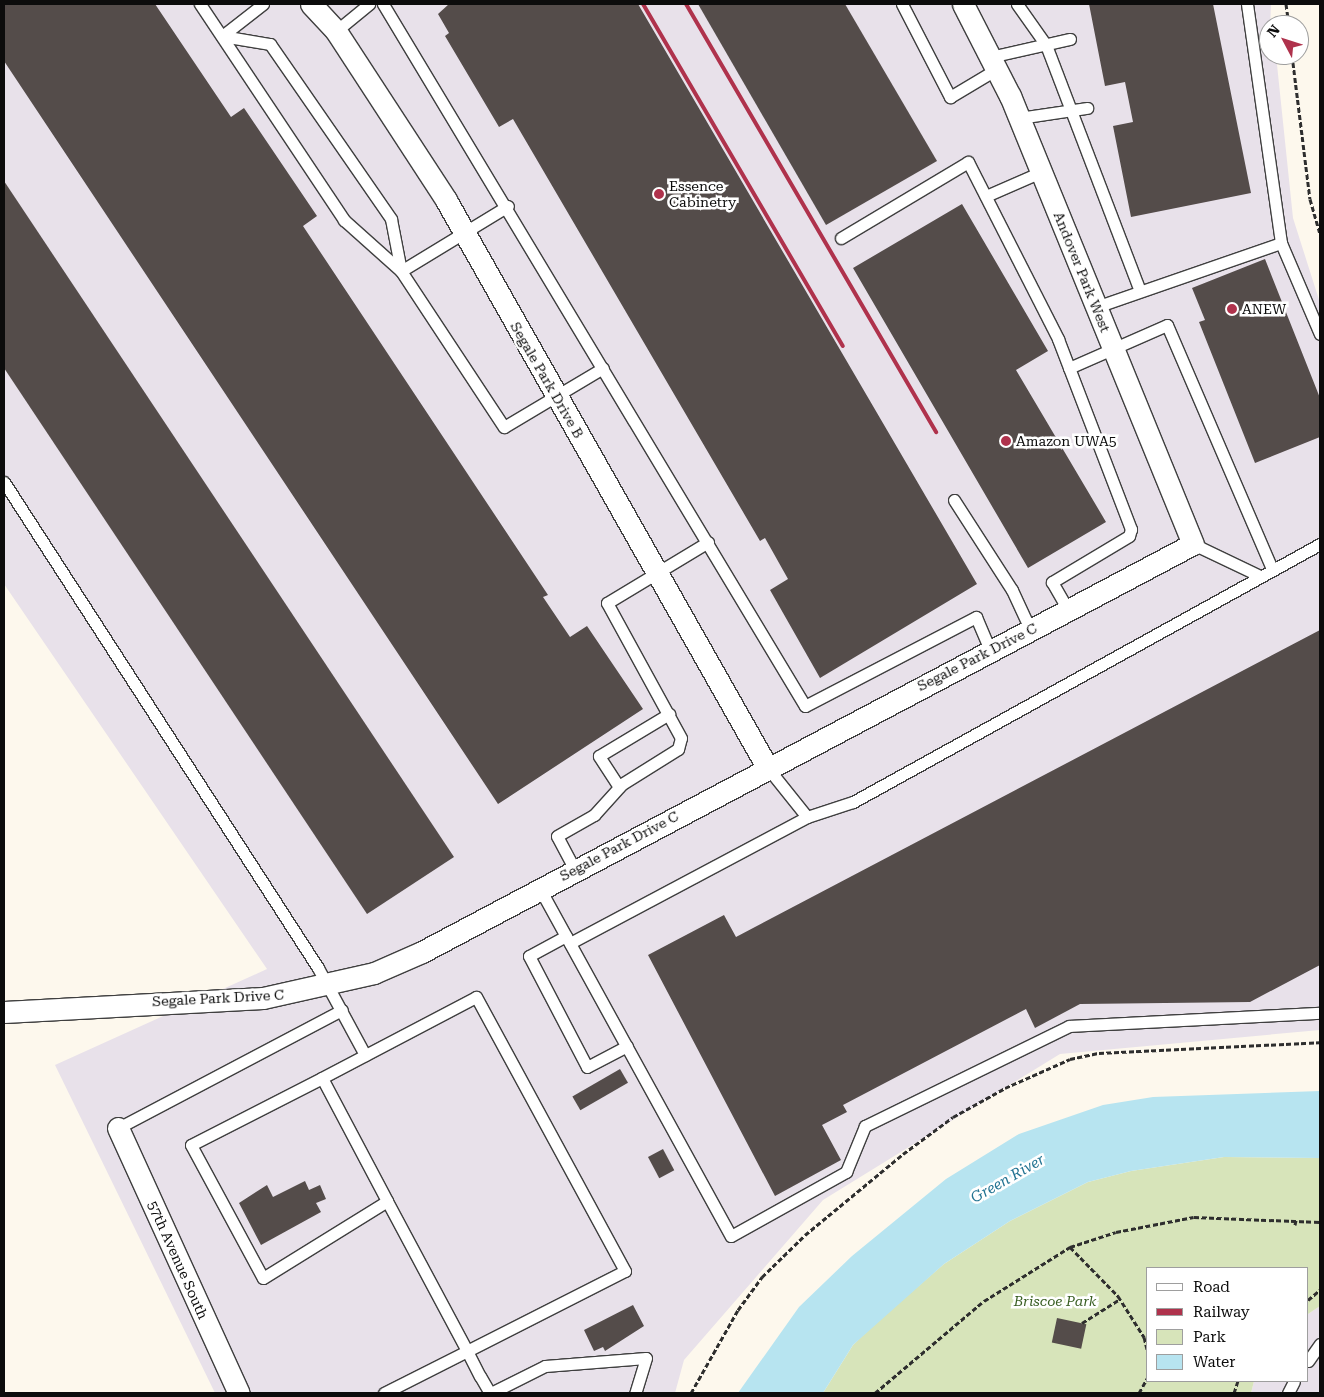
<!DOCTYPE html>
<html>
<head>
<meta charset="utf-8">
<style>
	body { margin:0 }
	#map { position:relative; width:1324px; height:1397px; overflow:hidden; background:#fdf8ed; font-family:"Roboto Serif",serif }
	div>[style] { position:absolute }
	.industrial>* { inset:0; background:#e8e1ea }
	.green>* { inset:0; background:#d7e4ba }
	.water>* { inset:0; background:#b7e4f0 }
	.building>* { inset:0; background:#544c4a; transform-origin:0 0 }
	.path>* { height:3px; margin-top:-1.5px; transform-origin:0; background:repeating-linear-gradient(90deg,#2e2e2e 0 5px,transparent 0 7.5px) }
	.roads { filter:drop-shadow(1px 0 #3f3f3f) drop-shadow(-1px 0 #3f3f3f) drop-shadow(0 1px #3f3f3f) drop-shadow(0 -1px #3f3f3f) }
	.service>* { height:11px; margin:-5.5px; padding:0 5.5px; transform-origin:5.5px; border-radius:5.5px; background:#fff }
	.minor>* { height:21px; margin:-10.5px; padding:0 10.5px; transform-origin:10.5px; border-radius:10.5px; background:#fff }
	.rail>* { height:4px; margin:-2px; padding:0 2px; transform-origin:2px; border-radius:2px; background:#af324c }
	.dots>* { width:14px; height:14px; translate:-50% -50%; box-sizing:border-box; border:2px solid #fff; border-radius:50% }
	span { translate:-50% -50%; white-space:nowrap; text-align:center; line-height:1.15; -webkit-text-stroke:5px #fff; paint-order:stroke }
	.poi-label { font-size:14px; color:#0c0c0c }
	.left { translate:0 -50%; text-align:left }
	.street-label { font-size:14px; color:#0c0c0c }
	.park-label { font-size:14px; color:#395e23; font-style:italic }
	.water-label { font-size:15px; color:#227392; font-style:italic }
	.frame { position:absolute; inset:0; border:5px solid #0c0c0c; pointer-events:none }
	.legend { position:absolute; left:1146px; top:1267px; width:162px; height:115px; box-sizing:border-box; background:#fff; border:1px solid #9e9e9e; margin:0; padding:6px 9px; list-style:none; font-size:15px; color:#0c0c0c }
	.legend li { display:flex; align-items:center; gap:10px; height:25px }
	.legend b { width:25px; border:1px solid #9e9e9e }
	.north { position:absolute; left:1259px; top:15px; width:50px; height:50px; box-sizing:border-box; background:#fff; border:1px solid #9e9e9e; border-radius:50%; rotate:310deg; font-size:14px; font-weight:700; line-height:20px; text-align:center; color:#0c0c0c }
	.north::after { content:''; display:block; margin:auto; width:18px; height:22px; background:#af324c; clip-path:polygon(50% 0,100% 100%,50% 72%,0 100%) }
</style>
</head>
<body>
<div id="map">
	<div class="industrial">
		<div style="clip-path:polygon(4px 4px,1271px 4px,1269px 55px,1276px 55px,1293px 218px,1320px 303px,1320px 1030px,1060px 1054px,823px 1200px,684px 1360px,675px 1393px,215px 1393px,55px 1065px,267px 969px,4px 584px)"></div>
		<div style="clip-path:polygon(1320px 1306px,1320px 1393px,1251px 1393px,1254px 1381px,1308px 1381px,1308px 1314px)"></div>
	</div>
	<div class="green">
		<div style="clip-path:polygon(1224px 1157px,1320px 1158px,1320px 1306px,1308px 1314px,1308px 1268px,1148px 1268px,1148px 1381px,1254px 1381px,1251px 1393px,823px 1393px,853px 1345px,878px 1321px,944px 1264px,1010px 1221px,1088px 1182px,1131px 1171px)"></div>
	</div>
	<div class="water">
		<div style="clip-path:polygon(1320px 1091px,1320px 1158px,1224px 1157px,1131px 1171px,1088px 1182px,1010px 1221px,944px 1264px,853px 1345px,823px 1393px,738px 1393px,799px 1307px,852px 1256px,946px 1179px,1019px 1134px,1103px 1105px,1153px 1097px)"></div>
	</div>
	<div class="building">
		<div style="clip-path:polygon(4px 4px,155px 4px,231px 117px,244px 108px,317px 216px,303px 226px,548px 595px,543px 597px,570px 637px,587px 626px,643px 709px,498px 804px,4px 61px)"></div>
		<div style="clip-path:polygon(449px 4px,638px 4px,977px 584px,820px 678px,770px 590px,788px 579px,765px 538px,760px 541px,513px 119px,499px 127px,445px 36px,449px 33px,438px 14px)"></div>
		<div style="clip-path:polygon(698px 4px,845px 4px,937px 161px,826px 225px)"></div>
		<div style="clip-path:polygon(1089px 4px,1213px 4px,1251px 193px,1131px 217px,1113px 126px,1133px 122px,1125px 82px,1105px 86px)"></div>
		<div style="clip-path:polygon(4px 181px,454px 857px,367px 914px,4px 368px)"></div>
		<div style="clip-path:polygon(962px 204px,1048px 351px,1016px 370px,1106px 522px,1028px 568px,853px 268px)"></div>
		<div style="clip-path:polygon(1265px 259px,1320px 398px,1320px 437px,1255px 463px,1199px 322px,1205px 320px,1192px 288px)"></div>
		<div style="clip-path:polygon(1320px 630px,1320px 965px,1250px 1002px,1080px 1004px,1035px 1028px,1026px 1009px,843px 1105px,847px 1112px,822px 1125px,841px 1160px,775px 1196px,648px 955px,724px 915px,736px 937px)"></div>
		<div style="left:620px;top:1069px;width:16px;height:55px;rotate:60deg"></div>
		<div style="left:663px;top:1149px;width:24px;height:17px;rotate:62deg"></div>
		<div style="clip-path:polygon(305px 1181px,309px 1190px,320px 1185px,326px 1199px,316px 1203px,321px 1212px,261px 1245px,239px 1203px,267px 1185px,273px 1197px)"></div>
		<div style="clip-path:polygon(633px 1305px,644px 1326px,605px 1351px,603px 1347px,594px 1351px,584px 1330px)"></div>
		<div style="left:1057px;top:1318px;width:30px;height:25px;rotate:12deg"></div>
	</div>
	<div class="path">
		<div style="left:1286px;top:4px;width:21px;rotate:82deg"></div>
		<div style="left:1292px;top:55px;width:145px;rotate:82.9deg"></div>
		<div style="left:1310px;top:199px;width:35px;rotate:74deg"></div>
		<div style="left:1295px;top:1225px;width:5px;rotate:-79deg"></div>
		<div style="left:1070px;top:1247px;width:69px;rotate:45.6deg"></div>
		<div style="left:1118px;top:1296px;width:49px;rotate:57.6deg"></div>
		<div style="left:1144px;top:1337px;width:16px;rotate:76deg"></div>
		<div style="left:1308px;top:1300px;width:16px;rotate:-40deg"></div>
		<div style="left:1082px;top:1323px;width:45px;rotate:-32.3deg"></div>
		<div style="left:691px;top:1393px;width:95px;rotate:-60.5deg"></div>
		<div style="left:738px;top:1310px;width:41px;rotate:-54deg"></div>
		<div style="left:762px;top:1277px;width:60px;rotate:-44.3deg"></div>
		<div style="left:805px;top:1235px;width:127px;rotate:-39.6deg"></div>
		<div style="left:903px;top:1154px;width:62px;rotate:-36.5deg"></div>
		<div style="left:953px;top:1117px;width:60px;rotate:-29.1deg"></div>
		<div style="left:1005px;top:1088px;width:71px;rotate:-24deg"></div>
		<div style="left:1070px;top:1059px;width:30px;rotate:-12deg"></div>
		<div style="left:1099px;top:1053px;width:221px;rotate:-2.8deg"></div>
		<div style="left:875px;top:1393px;width:143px;rotate:-40.2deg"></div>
		<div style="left:984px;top:1301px;width:102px;rotate:-32.1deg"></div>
		<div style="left:1070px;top:1247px;width:48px;rotate:-18.1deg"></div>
		<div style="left:1116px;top:1232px;width:79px;rotate:-10.9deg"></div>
		<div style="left:1194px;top:1217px;width:126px;rotate:2.3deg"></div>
		<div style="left:1139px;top:1393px;width:18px;rotate:-61deg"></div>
		<div style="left:1234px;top:1393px;width:13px;rotate:-72deg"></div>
	</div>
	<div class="roads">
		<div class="service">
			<div style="left:200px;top:4px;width:260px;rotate:56.3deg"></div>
			<div style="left:344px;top:220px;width:76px;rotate:41.8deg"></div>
			<div style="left:401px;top:271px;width:187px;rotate:56.6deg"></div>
			<div style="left:504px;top:427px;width:115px;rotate:-30.8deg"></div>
			<div style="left:383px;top:4px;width:819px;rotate:58.99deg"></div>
			<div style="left:805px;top:706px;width:193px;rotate:-27.5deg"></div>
			<div style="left:976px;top:617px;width:36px;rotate:67deg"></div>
			<div style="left:902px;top:4px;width:105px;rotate:62.7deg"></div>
			<div style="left:950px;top:97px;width:55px;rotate:-30.8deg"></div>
			<div style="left:1017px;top:4px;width:50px;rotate:54.7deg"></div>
			<div style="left:1046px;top:45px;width:263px;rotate:69.1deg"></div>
			<div style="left:1247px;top:4px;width:241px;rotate:81.9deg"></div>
			<div style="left:1281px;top:243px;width:99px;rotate:66.8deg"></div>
			<div style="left:336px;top:31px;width:43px;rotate:-39.3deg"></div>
			<div style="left:222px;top:36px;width:49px;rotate:9.5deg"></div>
			<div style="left:270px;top:44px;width:213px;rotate:55.3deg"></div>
			<div style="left:391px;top:219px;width:53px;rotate:79.1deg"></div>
			<div style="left:401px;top:271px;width:125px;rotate:-31.3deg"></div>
			<div style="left:222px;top:36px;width:52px;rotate:-38deg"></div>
			<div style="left:990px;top:57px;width:82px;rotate:-12.7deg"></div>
			<div style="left:1019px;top:118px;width:69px;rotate:-8.4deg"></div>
			<div style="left:986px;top:196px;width:60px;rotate:-23.6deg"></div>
			<div style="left:841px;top:238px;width:148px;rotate:-30.9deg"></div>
			<div style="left:968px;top:162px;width:199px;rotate:63deg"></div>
			<div style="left:1058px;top:339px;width:204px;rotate:69deg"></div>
			<div style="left:1131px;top:529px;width:7px;rotate:106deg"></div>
			<div style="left:1129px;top:536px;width:90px;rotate:149.1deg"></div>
			<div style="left:1052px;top:582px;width:32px;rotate:60deg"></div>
			<div style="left:1096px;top:307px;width:196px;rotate:-19.1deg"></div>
			<div style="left:1069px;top:368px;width:107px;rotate:-23.7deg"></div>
			<div style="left:1167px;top:325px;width:266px;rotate:66.7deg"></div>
			<div style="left:4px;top:482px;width:579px;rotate:57.13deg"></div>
			<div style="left:318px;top:968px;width:99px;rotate:61.6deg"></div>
			<div style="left:954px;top:500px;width:107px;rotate:57.2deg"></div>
			<div style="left:1012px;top:590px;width:43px;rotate:65.2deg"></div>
			<div style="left:1193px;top:544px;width:74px;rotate:25.5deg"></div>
			<div style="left:767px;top:767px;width:64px;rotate:51.3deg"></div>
			<div style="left:807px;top:817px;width:48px;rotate:-18.1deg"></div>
			<div style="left:853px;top:802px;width:534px;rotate:-28.92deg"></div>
			<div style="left:619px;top:787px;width:37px;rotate:-123deg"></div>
			<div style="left:599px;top:756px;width:82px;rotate:-31deg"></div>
			<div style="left:575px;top:870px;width:38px;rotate:-118deg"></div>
			<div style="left:557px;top:836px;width:43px;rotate:-29.6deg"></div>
			<div style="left:594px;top:815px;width:42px;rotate:-47.9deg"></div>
			<div style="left:622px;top:784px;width:66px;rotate:-32deg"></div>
			<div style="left:678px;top:749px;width:11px;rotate:-75deg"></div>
			<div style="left:681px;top:738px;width:154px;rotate:-118.7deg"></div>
			<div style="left:607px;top:603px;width:118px;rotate:-31.1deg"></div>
			<div style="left:540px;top:889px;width:396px;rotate:61.2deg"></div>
			<div style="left:731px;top:1236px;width:132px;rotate:-29.1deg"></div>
			<div style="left:846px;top:1172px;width:50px;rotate:-67.6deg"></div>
			<div style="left:865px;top:1126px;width:227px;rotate:-26.1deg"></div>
			<div style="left:1069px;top:1026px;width:251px;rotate:-3deg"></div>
			<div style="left:566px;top:936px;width:42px;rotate:151.6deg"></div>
			<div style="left:529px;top:956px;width:125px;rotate:62.4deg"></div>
			<div style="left:587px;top:1067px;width:45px;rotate:-27.7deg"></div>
			<div style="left:570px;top:943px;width:268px;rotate:-28deg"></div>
			<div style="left:322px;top:1078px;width:147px;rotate:152.9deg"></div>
			<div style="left:191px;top:1145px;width:151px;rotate:61.6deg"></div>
			<div style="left:263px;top:1278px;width:146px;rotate:-31.8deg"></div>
			<div style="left:118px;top:1128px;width:253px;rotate:-27.8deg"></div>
			<div style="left:1308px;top:1361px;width:21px;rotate:-55deg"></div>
			<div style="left:384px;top:1393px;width:93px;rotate:-26.8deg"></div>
			<div style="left:467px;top:1351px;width:177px;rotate:-26.9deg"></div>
			<div style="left:625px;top:1271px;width:312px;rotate:-118.5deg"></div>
			<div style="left:476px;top:997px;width:174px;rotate:152.3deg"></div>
			<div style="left:322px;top:1078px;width:139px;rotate:62.1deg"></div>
			<div style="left:387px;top:1201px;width:170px;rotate:61.9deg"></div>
			<div style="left:467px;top:1351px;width:28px;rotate:63deg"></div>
			<div style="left:480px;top:1376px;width:20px;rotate:60deg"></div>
			<div style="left:491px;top:1393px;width:60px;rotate:-26.6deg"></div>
			<div style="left:545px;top:1366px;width:101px;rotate:-4.5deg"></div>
			<div style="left:646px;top:1358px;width:37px;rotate:107deg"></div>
			<div style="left:1288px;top:1393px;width:13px;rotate:-63deg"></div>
		</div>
		<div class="minor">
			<div style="left:311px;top:4px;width:37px;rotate:47deg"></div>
			<div style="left:336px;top:31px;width:202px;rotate:56.9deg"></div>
			<div style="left:446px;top:200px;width:652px;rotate:60.48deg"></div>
			<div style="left:4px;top:1012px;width:259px;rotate:-3.1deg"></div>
			<div style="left:263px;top:998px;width:114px;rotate:-12.7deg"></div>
			<div style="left:374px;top:973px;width:52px;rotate:-23.6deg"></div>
			<div style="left:422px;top:952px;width:872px;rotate:-27.89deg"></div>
			<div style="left:1193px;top:544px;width:484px;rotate:-112.2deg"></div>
			<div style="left:1010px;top:96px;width:103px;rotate:-117.1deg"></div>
			<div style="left:118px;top:1128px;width:291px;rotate:65.5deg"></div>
		</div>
	</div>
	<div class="rail">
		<div style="left:643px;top:4px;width:396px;rotate:59.7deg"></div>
		<div style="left:686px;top:4px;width:496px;rotate:59.7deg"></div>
	</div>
	<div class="dots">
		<div style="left:659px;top:194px;background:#af324c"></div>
		<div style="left:1232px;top:309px;background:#af324c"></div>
		<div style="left:1006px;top:441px;background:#af324c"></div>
	</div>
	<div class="poi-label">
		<span class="left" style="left:669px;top:194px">Essence<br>Cabinetry</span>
		<span class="left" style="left:1242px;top:309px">ANEW</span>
		<span class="left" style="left:1016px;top:441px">Amazon UWA5</span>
	</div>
	<div class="street-label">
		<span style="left:1082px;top:272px;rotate:68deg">Andover Park West</span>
		<span style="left:547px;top:380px;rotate:60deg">Segale Park Drive B</span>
		<span style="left:977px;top:657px;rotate:-27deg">Segale Park Drive C</span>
		<span style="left:619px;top:846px;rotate:-28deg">Segale Park Drive C</span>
		<span style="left:218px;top:998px;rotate:-3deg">Segale Park Drive C</span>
		<span style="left:178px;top:1260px;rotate:66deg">57th Avenue South</span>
	</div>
	<div class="park-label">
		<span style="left:1055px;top:1301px">Briscoe Park</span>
	</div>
	<div class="water-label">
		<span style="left:1008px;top:1179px;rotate:-30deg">Green River</span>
	</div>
	<div class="frame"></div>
	<ul class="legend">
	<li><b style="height:6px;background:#fff"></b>Road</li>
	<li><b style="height:6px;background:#af324c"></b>Railway</li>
	<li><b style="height:14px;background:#d7e4ba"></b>Park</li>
	<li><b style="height:14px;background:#b7e4f0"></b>Water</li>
	</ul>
	<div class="north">N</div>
</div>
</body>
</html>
